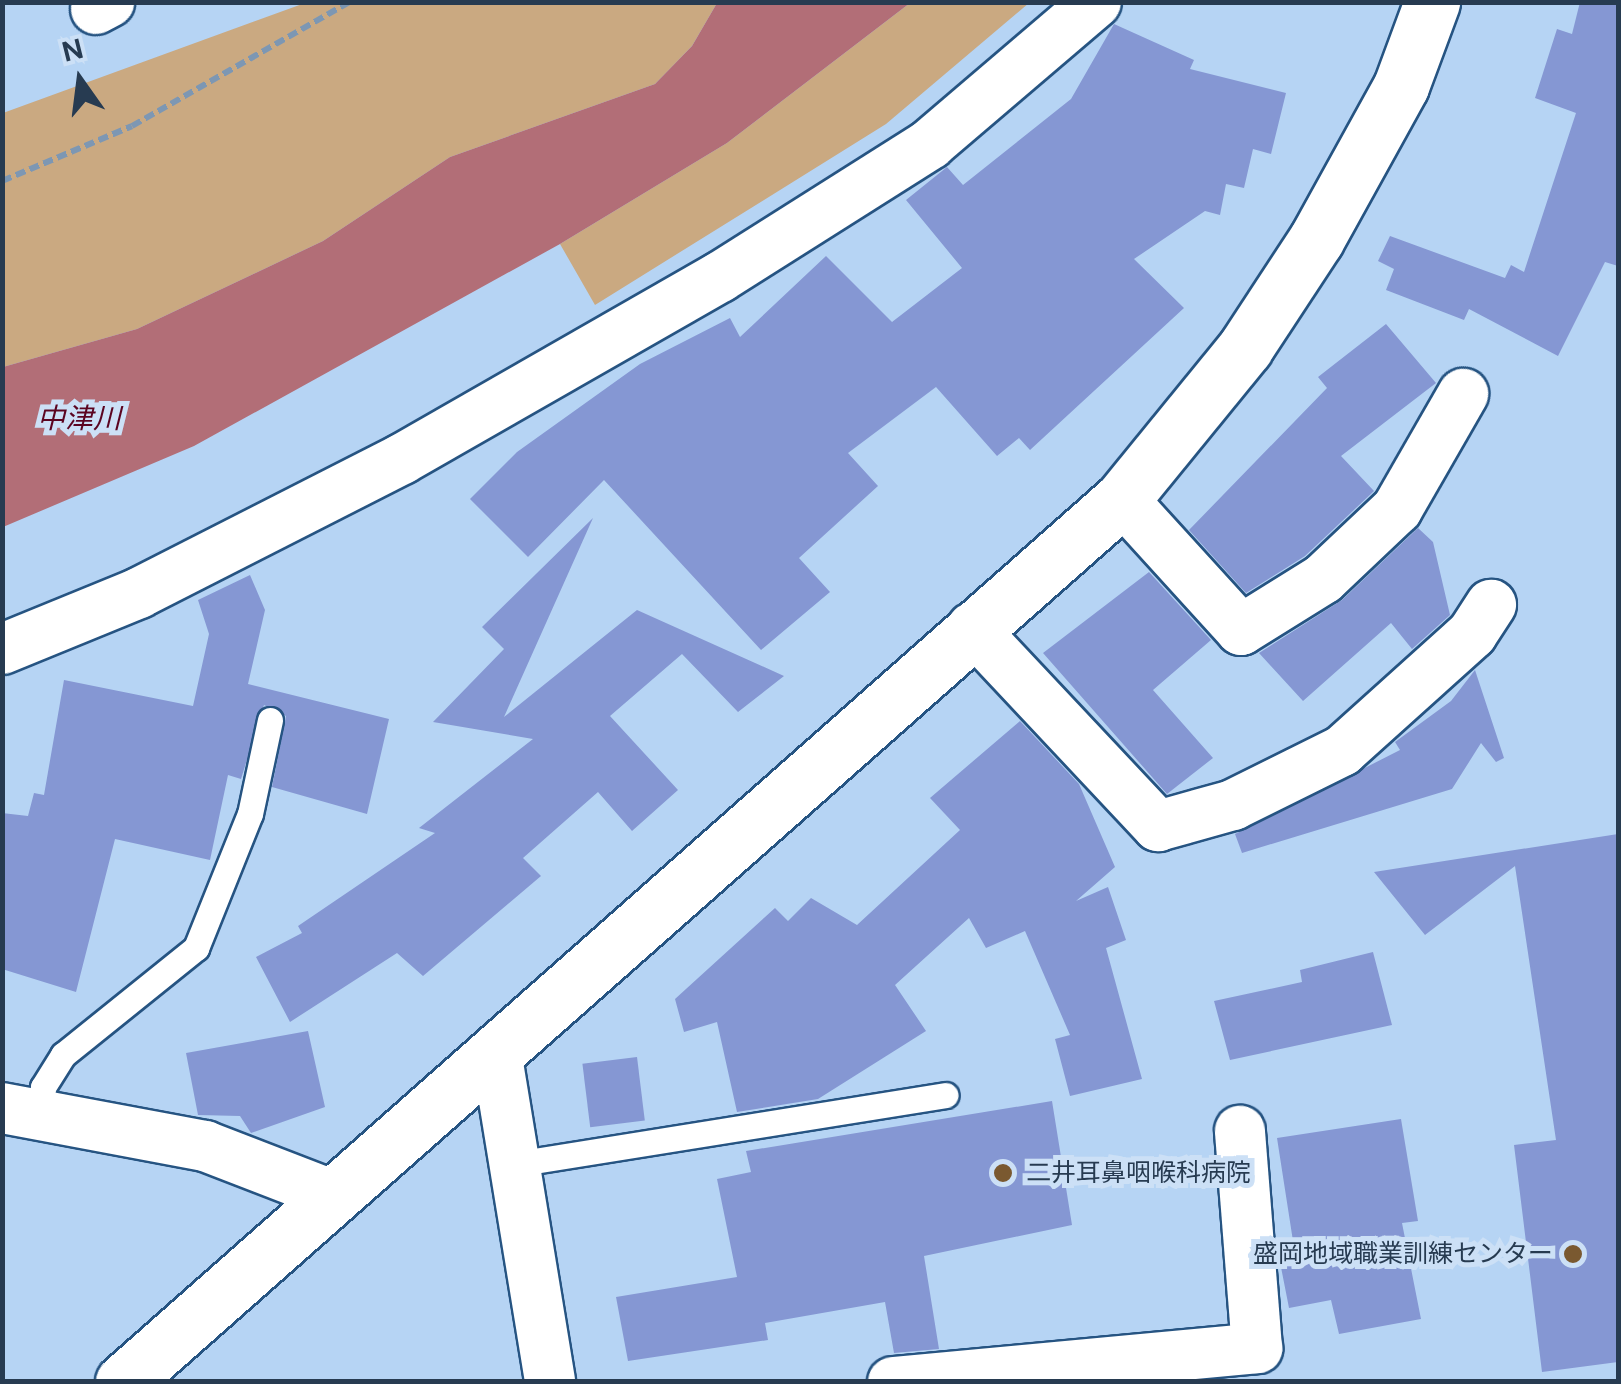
<!DOCTYPE html>
<html>
<head>
<meta charset="utf-8">
<style>
	body { margin:0 }
	#map { position:relative; width:1621px; height:1384px; overflow:hidden; background:#b6d4f4; font-family:"DM Sans","Noto Sans JP",sans-serif }
	div>[style] { position:absolute }
	.green>* { inset:0; background:#caa981 }
	.water>* { inset:0; background:#b26e77 }
	.building>* { inset:0; background:#8597d3; transform-origin:0 0 }
	.path>* { height:6px; margin-top:-3px; transform-origin:0; background:repeating-linear-gradient(90deg,#7d97b3 0 10px,transparent 0 15px) }
	.roads { filter:drop-shadow(2px 0 #265482) drop-shadow(-2px 0 #265482) drop-shadow(0 2px #265482) drop-shadow(0 -2px #265482) }
	.lane>* { height:25px; margin:-12.5px; padding:0 12.5px; transform-origin:12.5px; border-radius:12.5px; background:#fff }
	.street>* { height:50px; margin:-25px; padding:0 25px; transform-origin:25px; border-radius:25px; background:#fff }
	.secondary>* { height:55px; margin:-27.5px; padding:0 27.5px; transform-origin:27.5px; border-radius:27.5px; background:#fff }
	.dots>* { width:28px; height:28px; translate:-50% -50%; box-sizing:border-box; border:5px solid #cce0f6; border-radius:50% }
	span { translate:-50% -50%; white-space:nowrap; text-align:center; line-height:1.15; -webkit-text-stroke:10px #cce0f6; paint-order:stroke }
	.poi-label { font-size:25px; color:#273b51 }
	.left { translate:0 -50%; text-align:left }
	.right { translate:-100% -50%; text-align:right }
	.water-label { font-size:28px; color:#5b0420; font-style:italic }
	.frame { position:absolute; inset:0; border:5px solid #273b51; pointer-events:none }
	.north { position:absolute; left:30px; top:30px; width:100px; height:100px; -webkit-text-stroke:8px #cce0f6; paint-order:stroke; rotate:346deg; font-size:28px; font-weight:700; line-height:40px; text-align:center; color:#273b51 }
	.north::after { content:''; display:block; margin:auto; width:35px; height:45px; background:#273b51; clip-path:polygon(50% 0,100% 100%,50% 72%,0 100%) }
</style>
</head>
<body>
<div id="map">
	<div class="green">
		<div style="clip-path:polygon(305px 3px,717px 3px,692px 46px,655px 84px,450px 157px,323px 241px,137px 329px,3px 367px,3px 113px)"></div>
		<div style="clip-path:polygon(910px 3px,1029px 3px,886px 124px,595px 305px,560px 244px,727px 143px)"></div>
	</div>
	<div class="water">
		<div style="clip-path:polygon(717px 3px,910px 3px,727px 143px,560px 244px,194px 446px,3px 527px,3px 367px,137px 329px,323px 241px,450px 157px,655px 84px,692px 46px)"></div>
	</div>
	<div class="building">
		<div style="clip-path:polygon(1580px 2px,1618px 2px,1618px 266px,1605px 262px,1558px 356px,1469px 309px,1464px 320px,1386px 290px,1394px 269px,1378px 261px,1390px 236px,1505px 278px,1511px 265px,1524px 272px,1576px 113px,1535px 98px,1557px 29px,1572px 34px)"></div>
		<div style="clip-path:polygon(1114px 24px,1194px 60px,1190px 69px,1286px 93px,1271px 154px,1253px 149px,1244px 188px,1226px 184px,1220px 215px,1205px 211px,1134px 259px,1184px 308px,1030px 450px,1019px 438px,997px 456px,936px 387px,848px 453px,878px 486px,799px 558px,830px 592px,761px 650px,604px 480px,528px 557px,470px 499px,517px 452px,640px 364px,730px 318px,740px 337px,826px 256px,892px 322px,962px 268px,906px 200px,947px 167px,963px 185px,1071px 99px)"></div>
		<div style="clip-path:polygon(1386px 324px,1436px 383px,1341px 456px,1374px 491px,1305px 556px,1246px 593px,1189px 530px,1327px 388px,1318px 377px)"></div>
		<div style="clip-path:polygon(593px 518px,504px 717px,637px 610px,784px 676px,738px 712px,682px 654px,610px 716px,678px 790px,632px 831px,598px 792px,523px 858px,541px 876px,423px 976px,397px 953px,290px 1022px,256px 957px,302px 933px,298px 926px,435px 833px,419px 828px,533px 739px,433px 722px,504px 649px,482px 627px)"></div>
		<div style="clip-path:polygon(1418px 528px,1433px 542px,1450px 615px,1412px 649px,1391px 623px,1303px 701px,1259px 653px,1342px 600px)"></div>
		<div style="clip-path:polygon(1149px 572px,1211px 640px,1153px 690px,1213px 758px,1167px 794px,1043px 653px)"></div>
		<div style="clip-path:polygon(250px 575px,265px 610px,248px 684px,389px 719px,367px 814px,272px 787px,286px 716px,264px 705px,241px 779px,228px 775px,210px 860px,115px 839px,76px 992px,2px 969px,2px 813px,28px 816px,34px 793px,44px 795px,64px 680px,193px 706px,209px 634px,198px 600px)"></div>
		<div style="clip-path:polygon(1475px 670px,1504px 758px,1496px 762px,1481px 743px,1452px 789px,1242px 853px,1235px 834px,1400px 750px,1395px 742px,1451px 701px)"></div>
		<div style="clip-path:polygon(1020px 721px,1079px 784px,1115px 867px,1076px 901px,1108px 887px,1126px 940px,1106px 948px,1142px 1079px,1070px 1096px,1055px 1039px,1070px 1035px,1025px 931px,986px 948px,969px 918px,895px 985px,926px 1031px,818px 1099px,737px 1112px,717px 1022px,684px 1032px,675px 999px,775px 908px,788px 921px,811px 898px,857px 925px,960px 830px,930px 798px)"></div>
		<div style="clip-path:polygon(1618px 834px,1618px 1362px,1542px 1372px,1514px 1145px,1556px 1140px,1515px 866px,1425px 935px,1374px 872px)"></div>
		<div style="clip-path:polygon(1373px 952px,1392px 1025px,1230px 1060px,1214px 1001px,1302px 982px,1300px 970px)"></div>
		<div style="clip-path:polygon(308px 1031px,325px 1107px,251px 1133px,240px 1116px,198px 1115px,186px 1053px)"></div>
		<div style="left:637px;top:1057px;width:64px;height:55px;rotate:83deg"></div>
		<div style="clip-path:polygon(1052px 1101px,1072px 1225px,924px 1256px,939px 1349px,894px 1353px,885px 1302px,765px 1323px,768px 1340px,628px 1361px,616px 1297px,737px 1277px,717px 1179px,751px 1172px,746px 1151px)"></div>
		<div style="clip-path:polygon(1401px 1119px,1418px 1221px,1402px 1223px,1421px 1319px,1339px 1334px,1331px 1300px,1289px 1308px,1279px 1257px,1295px 1254px,1277px 1138px)"></div>
	</div>
	<div class="path">
		<div style="left:2px;top:181px;width:141px;rotate:-22.9deg"></div>
		<div style="left:132px;top:126px;width:250px;rotate:-29.7deg"></div>
	</div>
	<div class="roads">
		<div class="lane">
			<div style="left:41px;top:1115px;width:28px;rotate:-86deg"></div>
			<div style="left:43px;top:1087px;width:38px;rotate:-58deg"></div>
			<div style="left:63px;top:1055px;width:171px;rotate:-38.8deg"></div>
			<div style="left:196px;top:948px;width:144px;rotate:-68.1deg"></div>
			<div style="left:250px;top:814px;width:96px;rotate:-78deg"></div>
			<div style="left:515px;top:1164px;width:436px;rotate:-9.1deg"></div>
		</div>
		<div class="street">
			<div style="left:96px;top:9px;width:15px;rotate:-28deg"></div>
			<div style="left:1122px;top:499px;width:177px;rotate:47.7deg"></div>
			<div style="left:1241px;top:630px;width:97px;rotate:-31.9deg"></div>
			<div style="left:1323px;top:579px;width:102px;rotate:-43.4deg"></div>
			<div style="left:1397px;top:509px;width:133px;rotate:-60.1deg"></div>
			<div style="left:972px;top:628px;width:272px;rotate:46.8deg"></div>
			<div style="left:1158px;top:826px;width:78px;rotate:-15.6deg"></div>
			<div style="left:1233px;top:805px;width:122px;rotate:-26.4deg"></div>
			<div style="left:1342px;top:751px;width:175px;rotate:-42deg"></div>
			<div style="left:1472px;top:634px;width:35px;rotate:-57deg"></div>
			<div style="left:2px;top:649px;width:148px;rotate:-22.2deg"></div>
			<div style="left:139px;top:593px;width:295px;rotate:-27deg"></div>
			<div style="left:402px;top:459px;width:366px;rotate:-29.8deg"></div>
			<div style="left:720px;top:277px;width:249px;rotate:-32.3deg"></div>
			<div style="left:930px;top:144px;width:218px;rotate:-40.5deg"></div>
			<div style="left:496px;top:1051px;width:335px;rotate:80.7deg"></div>
			<div style="left:2px;top:1108px;width:207px;rotate:10.6deg"></div>
			<div style="left:205px;top:1146px;width:136px;rotate:21.1deg"></div>
			<div style="left:893px;top:1382px;width:366px;rotate:-5.3deg"></div>
			<div style="left:1257px;top:1348px;width:218px;rotate:-94.5deg"></div>
		</div>
		<div class="secondary">
			<div style="left:123px;top:1382px;width:1333px;rotate:-41.47deg"></div>
			<div style="left:1122px;top:499px;width:195px;rotate:-50.8deg"></div>
			<div style="left:1245px;top:348px;width:129px;rotate:-56.7deg"></div>
			<div style="left:1316px;top:240px;width:176px;rotate:-61.1deg"></div>
			<div style="left:1401px;top:86px;width:90px;rotate:-69.7deg"></div>
		</div>
	</div>
	<div class="dots">
		<div style="left:1003px;top:1173px;background:#7a5930"></div>
		<div style="left:1573px;top:1254px;background:#7a5930"></div>
	</div>
	<div class="poi-label">
		<span class="left" style="left:1026px;top:1173px">二井耳鼻咽喉科病院</span>
		<span class="right" style="left:1553px;top:1254px">盛岡地域職業訓練センター</span>
	</div>
	<div class="water-label">
		<span style="left:79px;top:419px">中津川</span>
	</div>
	<div class="frame"></div>
	<div class="north">N</div>
</div>
</body>
</html>
